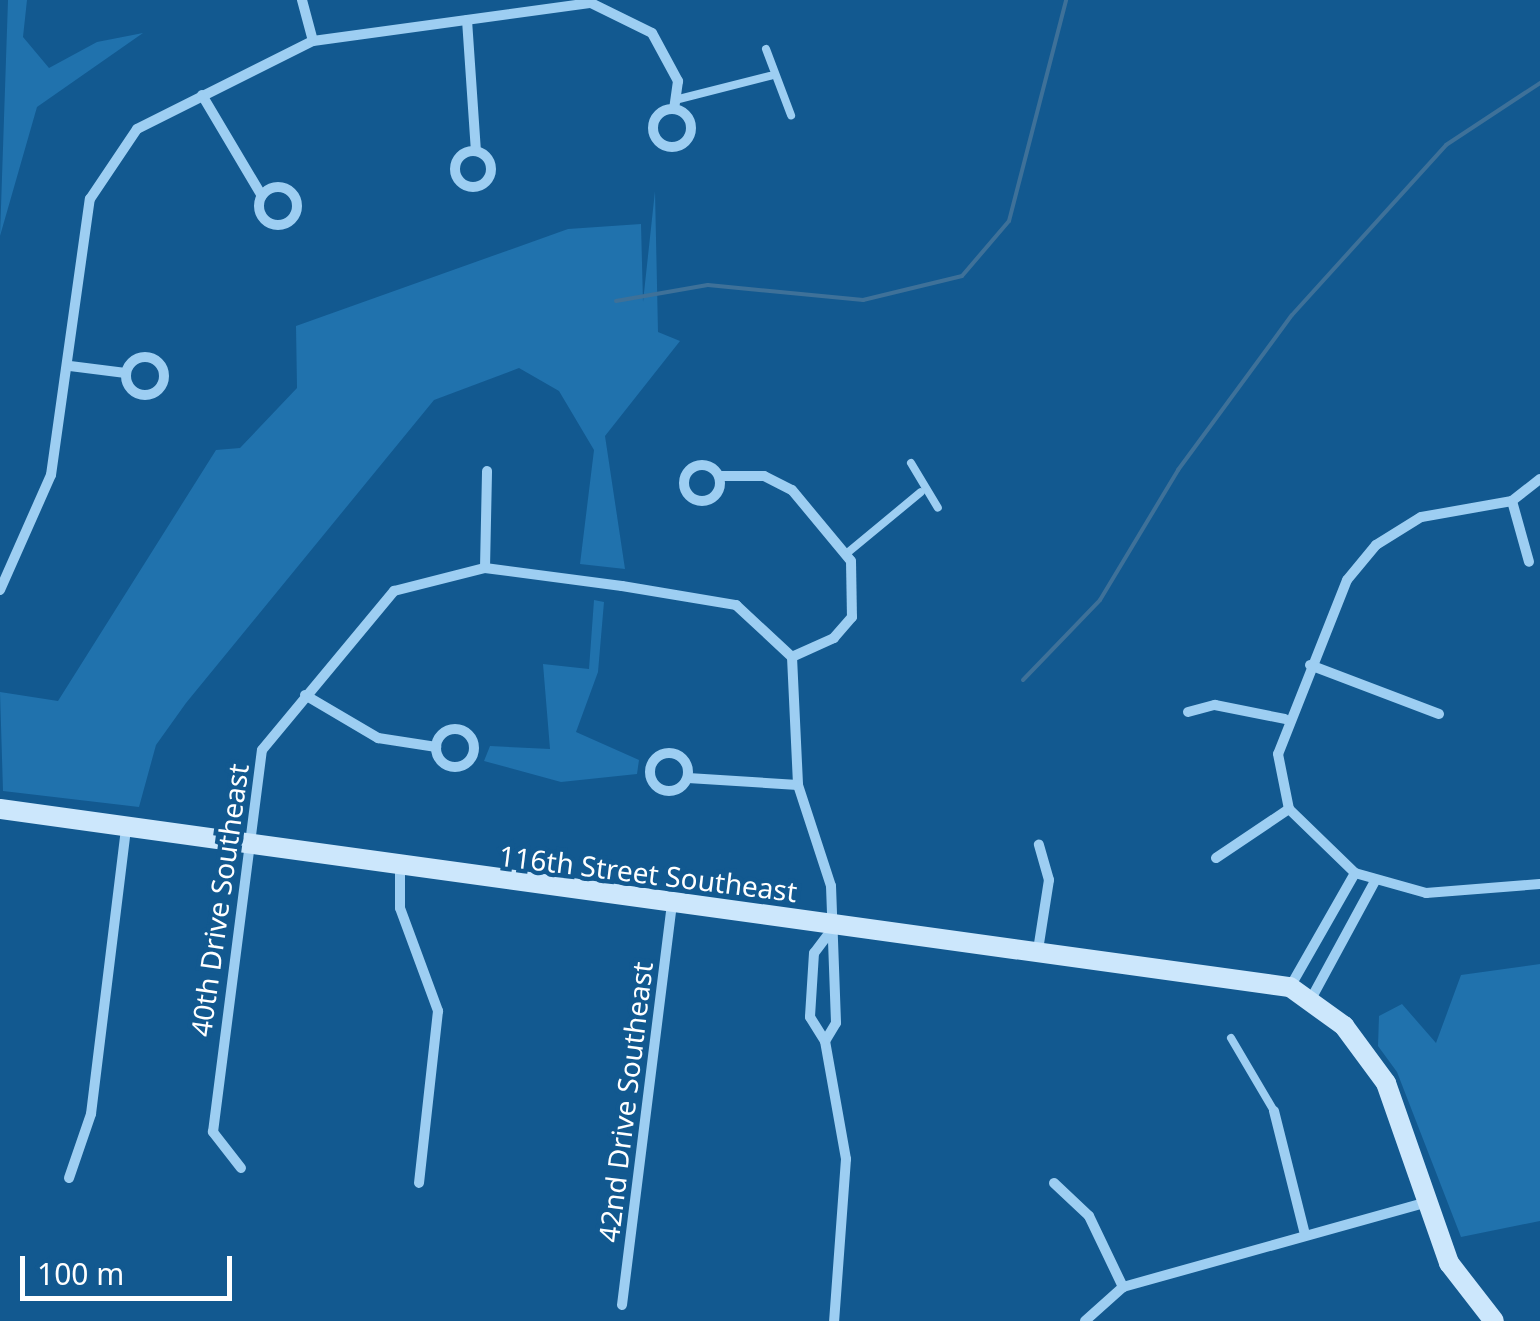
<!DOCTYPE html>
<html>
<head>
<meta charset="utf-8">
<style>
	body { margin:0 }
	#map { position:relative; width:1540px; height:1321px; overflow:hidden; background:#125990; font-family:"Noto Sans",sans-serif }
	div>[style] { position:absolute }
	.green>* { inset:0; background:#2072ad }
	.stream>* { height:4px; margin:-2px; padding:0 2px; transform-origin:2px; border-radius:2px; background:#3e7199 }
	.lane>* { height:8px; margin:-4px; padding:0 4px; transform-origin:4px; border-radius:4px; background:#9dcef2 }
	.street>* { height:10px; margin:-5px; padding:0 5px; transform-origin:5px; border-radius:5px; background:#9dcef2 }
	.street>.ring { margin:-5px; padding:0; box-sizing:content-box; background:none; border:10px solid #9dcef2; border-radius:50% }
	.secondary>* { height:20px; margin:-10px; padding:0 10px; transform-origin:10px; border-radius:10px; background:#cce7fc }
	span { translate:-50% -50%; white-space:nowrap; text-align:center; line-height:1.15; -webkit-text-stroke:9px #125990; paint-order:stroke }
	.street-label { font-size:28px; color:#fff }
	.scale { position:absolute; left:20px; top:1256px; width:212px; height:45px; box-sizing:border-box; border:5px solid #fff; border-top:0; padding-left:12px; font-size:30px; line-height:35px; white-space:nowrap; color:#fff; -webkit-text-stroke:8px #125990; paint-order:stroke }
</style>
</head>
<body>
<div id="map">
	<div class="green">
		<div style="clip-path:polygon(8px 0,27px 0,23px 37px,49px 68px,97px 42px,143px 33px,37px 107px,0 236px)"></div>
		<div style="clip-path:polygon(655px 191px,658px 332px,680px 341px,605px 436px,625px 569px,580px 564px,594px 450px,559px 391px,519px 368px,434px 400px,186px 703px,156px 745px,139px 807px,3px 791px,0 692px,58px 701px,216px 450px,240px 448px,297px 388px,296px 326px,568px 229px,641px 224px,643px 302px)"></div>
		<div style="clip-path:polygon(594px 600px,604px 602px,598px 672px,576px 732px,639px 760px,637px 774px,561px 782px,484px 761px,490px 746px,550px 749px,543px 664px,589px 669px)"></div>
		<div style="clip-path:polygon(1540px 964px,1540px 1221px,1461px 1237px,1397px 1072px,1378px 1046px,1379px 1016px,1402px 1004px,1436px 1043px,1461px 975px)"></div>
	</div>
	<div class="stream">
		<div style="left:616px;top:301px;width:93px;rotate:-9.9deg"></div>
		<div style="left:708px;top:285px;width:156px;rotate:5.5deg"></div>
		<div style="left:863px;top:300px;width:102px;rotate:-13.6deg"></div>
		<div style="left:962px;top:276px;width:72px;rotate:-49.5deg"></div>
		<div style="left:1009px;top:221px;width:228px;rotate:-75.5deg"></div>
		<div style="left:1023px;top:680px;width:111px;rotate:-46.1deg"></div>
		<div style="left:1100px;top:600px;width:152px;rotate:-59deg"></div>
		<div style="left:1178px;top:470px;width:192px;rotate:-53.7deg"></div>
		<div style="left:1292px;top:315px;width:229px;rotate:-47.8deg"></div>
		<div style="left:1446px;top:145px;width:113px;rotate:-33.4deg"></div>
	</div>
	<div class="lane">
		<div style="left:766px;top:49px;width:71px;rotate:69.3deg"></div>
		<div style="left:675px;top:100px;width:98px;rotate:-14.2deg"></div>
		<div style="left:911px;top:463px;width:52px;rotate:59deg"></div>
		<div style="left:846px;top:554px;width:97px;rotate:-39.6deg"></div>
		<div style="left:1231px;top:1038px;width:85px;rotate:59.5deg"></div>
	</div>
	<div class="street">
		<div style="left:302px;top:0;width:42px;rotate:75deg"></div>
		<div style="left:467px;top:20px;width:131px;rotate:86.1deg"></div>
		<div style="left:202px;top:95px;width:117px;rotate:59.3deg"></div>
		<div class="ring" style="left:653px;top:109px;width:28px;height:28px"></div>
		<div class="ring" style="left:455px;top:151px;width:26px;height:26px"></div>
		<div class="ring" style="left:259px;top:187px;width:28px;height:28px"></div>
		<div class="ring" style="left:126px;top:357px;width:28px;height:28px"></div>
		<div style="left:70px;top:366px;width:56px;rotate:7.1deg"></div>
		<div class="ring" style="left:684px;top:465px;width:26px;height:26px"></div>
		<div style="left:719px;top:476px;width:45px"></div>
		<div style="left:764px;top:476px;width:31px;rotate:27deg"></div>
		<div style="left:792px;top:490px;width:92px;rotate:50.3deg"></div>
		<div style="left:851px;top:561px;width:56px;rotate:89deg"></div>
		<div style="left:852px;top:617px;width:28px;rotate:131deg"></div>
		<div style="left:834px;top:638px;width:46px;rotate:155.7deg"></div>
		<div style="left:1540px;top:479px;width:36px;rotate:142deg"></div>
		<div style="left:1512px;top:501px;width:92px;rotate:170deg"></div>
		<div style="left:1421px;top:517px;width:53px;rotate:148.1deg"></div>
		<div style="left:1376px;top:545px;width:45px;rotate:129.6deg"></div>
		<div style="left:1347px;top:580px;width:187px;rotate:111.6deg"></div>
		<div style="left:1278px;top:754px;width:56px;rotate:78.7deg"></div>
		<div style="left:1289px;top:809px;width:92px;rotate:44.1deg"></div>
		<div style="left:1355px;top:873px;width:74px;rotate:15.7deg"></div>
		<div style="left:1426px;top:893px;width:114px;rotate:-4.5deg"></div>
		<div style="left:1512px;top:501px;width:63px;rotate:74.4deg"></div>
		<div style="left:485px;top:568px;width:97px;rotate:-88.8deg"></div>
		<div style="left:0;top:590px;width:126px;rotate:-66.1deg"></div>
		<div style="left:51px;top:475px;width:279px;rotate:-82deg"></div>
		<div style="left:90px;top:199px;width:84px;rotate:-56.1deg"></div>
		<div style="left:137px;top:129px;width:197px;rotate:-26.6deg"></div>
		<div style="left:313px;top:41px;width:281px;rotate:-7.8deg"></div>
		<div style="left:591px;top:3px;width:68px;rotate:26.2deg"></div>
		<div style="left:652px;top:33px;width:55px;rotate:61.6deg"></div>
		<div style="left:678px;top:81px;width:28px;rotate:98deg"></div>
		<div style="left:792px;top:657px;width:128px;rotate:87.3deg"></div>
		<div style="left:798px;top:785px;width:106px;rotate:71.9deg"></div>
		<div style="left:831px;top:886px;width:137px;rotate:87.9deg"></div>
		<div style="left:836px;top:1023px;width:21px;rotate:121deg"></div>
		<div style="left:1310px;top:665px;width:138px;rotate:20.8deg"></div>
		<div style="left:305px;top:695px;width:85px;rotate:30.5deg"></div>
		<div style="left:378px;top:738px;width:59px;rotate:8.8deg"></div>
		<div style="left:1188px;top:712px;width:28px;rotate:-15deg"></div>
		<div style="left:1215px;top:705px;width:71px;rotate:11.3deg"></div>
		<div class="ring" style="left:436px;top:729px;width:28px;height:28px"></div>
		<div class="ring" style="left:650px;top:753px;width:28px;height:28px"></div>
		<div style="left:688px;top:778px;width:110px;rotate:3.6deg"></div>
		<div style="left:1216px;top:858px;width:88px;rotate:-33.9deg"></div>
		<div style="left:400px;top:867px;width:41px;rotate:90deg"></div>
		<div style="left:400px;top:908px;width:110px;rotate:69.7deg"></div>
		<div style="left:438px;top:1011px;width:173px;rotate:96.3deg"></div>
		<div style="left:827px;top:936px;width:21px;rotate:127deg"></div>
		<div style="left:814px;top:953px;width:64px;rotate:93.6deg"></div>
		<div style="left:810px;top:1017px;width:28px;rotate:58deg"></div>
		<div style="left:825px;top:1041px;width:120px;rotate:79.9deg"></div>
		<div style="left:846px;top:1159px;width:162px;rotate:94.2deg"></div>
		<div style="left:1038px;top:950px;width:71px;rotate:-81.1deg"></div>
		<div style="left:1049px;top:880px;width:37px;rotate:-106deg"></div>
		<div style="left:1290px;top:987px;width:131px;rotate:-60.3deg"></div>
		<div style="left:1311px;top:999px;width:134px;rotate:-61.5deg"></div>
		<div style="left:1274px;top:1111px;width:127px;rotate:75.9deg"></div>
		<div style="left:241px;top:1168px;width:46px;rotate:-127.9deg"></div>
		<div style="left:213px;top:1132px;width:385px;rotate:-82.7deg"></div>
		<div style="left:262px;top:750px;width:207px;rotate:-50.3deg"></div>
		<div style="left:394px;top:591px;width:94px;rotate:-14.2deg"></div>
		<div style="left:485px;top:568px;width:138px;rotate:7.5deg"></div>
		<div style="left:622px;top:586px;width:116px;rotate:9.5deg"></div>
		<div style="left:736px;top:605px;width:76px;rotate:42.9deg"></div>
		<div style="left:69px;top:1178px;width:68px;rotate:-71deg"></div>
		<div style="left:91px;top:1114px;width:289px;rotate:-83deg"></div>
		<div style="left:1054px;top:1183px;width:48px;rotate:43.3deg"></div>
		<div style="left:1089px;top:1216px;width:79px;rotate:64.4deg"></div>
		<div style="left:622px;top:1305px;width:402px;rotate:-82.9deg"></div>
		<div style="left:1085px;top:1321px;width:51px;rotate:-41.8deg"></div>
		<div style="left:1123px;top:1287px;width:313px;rotate:-15.6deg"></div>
	</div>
	<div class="secondary">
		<div style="left:0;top:809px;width:1302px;rotate:7.86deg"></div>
		<div style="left:1290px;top:987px;width:67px;rotate:35.8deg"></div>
		<div style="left:1344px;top:1026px;width:71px;rotate:53.6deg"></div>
		<div style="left:1386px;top:1083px;width:191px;rotate:70.7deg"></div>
		<div style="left:1449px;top:1263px;width:73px;rotate:52.2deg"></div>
	</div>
	<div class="street-label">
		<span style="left:648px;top:873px;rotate:7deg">116th Street Southeast</span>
		<span style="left:219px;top:900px;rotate:-82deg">40th Drive Southeast</span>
		<span style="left:625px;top:1102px;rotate:-83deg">42nd Drive Southeast</span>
	</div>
	<div class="scale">100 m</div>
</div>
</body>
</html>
